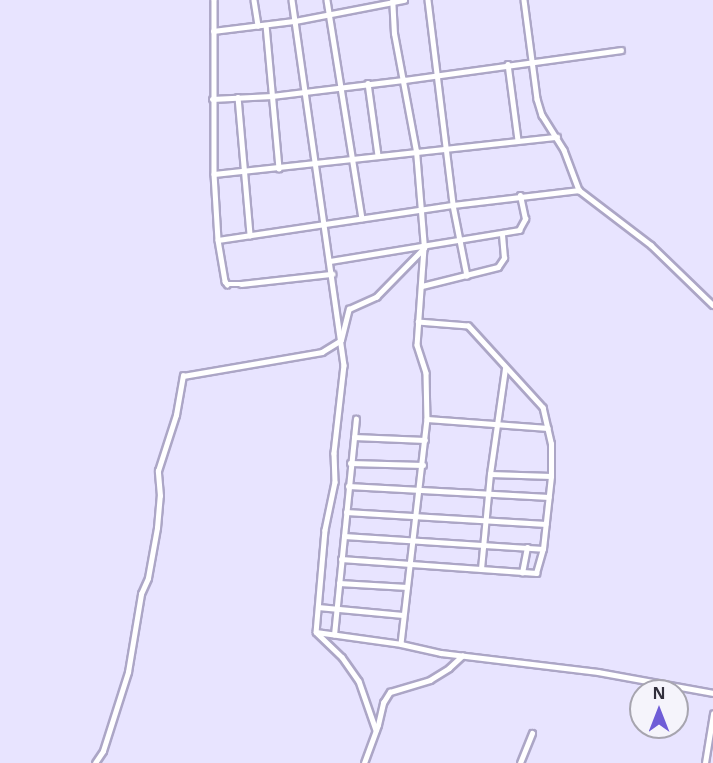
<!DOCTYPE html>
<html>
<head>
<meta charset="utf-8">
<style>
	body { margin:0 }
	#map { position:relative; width:713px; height:763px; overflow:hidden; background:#e8e4ff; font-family:"Open Sans",sans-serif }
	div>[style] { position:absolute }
	.roads { filter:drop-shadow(2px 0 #aca6c6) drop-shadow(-2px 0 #aca6c6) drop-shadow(0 2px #aca6c6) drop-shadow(0 -2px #aca6c6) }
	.street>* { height:4.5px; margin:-2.25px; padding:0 2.25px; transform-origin:2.25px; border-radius:2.25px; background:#fff }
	span { translate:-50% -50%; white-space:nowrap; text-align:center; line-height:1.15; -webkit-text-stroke:5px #f5f4fb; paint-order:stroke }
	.north { position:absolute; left:629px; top:679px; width:60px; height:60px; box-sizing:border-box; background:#f5f4fb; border:2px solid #a7a5af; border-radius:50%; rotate:0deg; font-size:16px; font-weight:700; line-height:24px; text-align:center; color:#312f3c }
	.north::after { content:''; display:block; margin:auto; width:21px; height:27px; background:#6f5dd7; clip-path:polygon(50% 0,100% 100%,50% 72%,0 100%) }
</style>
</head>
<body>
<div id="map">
	<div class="roads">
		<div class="street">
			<div style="left:214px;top:0;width:174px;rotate:90deg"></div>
			<div style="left:214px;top:174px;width:66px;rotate:86.5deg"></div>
			<div style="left:218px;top:240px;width:42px;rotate:80.3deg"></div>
			<div style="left:225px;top:281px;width:4px;rotate:56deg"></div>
			<div style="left:227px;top:284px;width:14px"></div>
			<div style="left:241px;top:284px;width:92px;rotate:-6.3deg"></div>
			<div style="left:254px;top:0;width:26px;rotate:81deg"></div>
			<div style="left:292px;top:0;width:369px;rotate:81.9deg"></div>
			<div style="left:344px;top:365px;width:89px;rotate:96.5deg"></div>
			<div style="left:334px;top:453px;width:29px;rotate:88deg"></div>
			<div style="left:335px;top:482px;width:49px;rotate:101.8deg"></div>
			<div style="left:325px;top:530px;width:102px;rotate:95deg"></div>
			<div style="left:316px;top:632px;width:36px;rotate:44deg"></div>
			<div style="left:342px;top:657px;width:29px;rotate:55deg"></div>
			<div style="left:359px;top:681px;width:52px;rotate:70.9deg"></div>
			<div style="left:327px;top:0;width:221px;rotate:80.9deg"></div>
			<div style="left:428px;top:0;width:207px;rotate:83deg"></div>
			<div style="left:453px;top:205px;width:72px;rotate:78.8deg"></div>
			<div style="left:524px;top:0;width:100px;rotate:82.5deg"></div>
			<div style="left:537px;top:99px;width:17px;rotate:73deg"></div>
			<div style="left:542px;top:115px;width:41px;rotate:57.8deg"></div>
			<div style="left:564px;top:150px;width:43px;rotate:69.4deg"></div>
			<div style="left:579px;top:190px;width:91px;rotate:37.4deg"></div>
			<div style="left:651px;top:245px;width:86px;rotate:44.1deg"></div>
			<div style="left:266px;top:25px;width:144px;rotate:84.8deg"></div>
			<div style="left:213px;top:31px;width:83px;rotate:-7deg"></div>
			<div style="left:295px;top:21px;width:111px;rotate:-10.9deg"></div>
			<div style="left:508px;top:64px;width:77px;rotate:82.5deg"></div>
			<div style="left:368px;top:83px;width:73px;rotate:82.1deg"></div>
			<div style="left:238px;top:97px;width:139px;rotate:85deg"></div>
			<div style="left:212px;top:99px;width:60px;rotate:-2.9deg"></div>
			<div style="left:272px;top:96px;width:134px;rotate:-6.9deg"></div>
			<div style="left:405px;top:80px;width:218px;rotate:-7.9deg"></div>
			<div style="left:214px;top:174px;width:345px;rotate:-6.2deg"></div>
			<div style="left:218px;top:240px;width:238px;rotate:-8.5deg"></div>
			<div style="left:453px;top:205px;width:127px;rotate:-6.8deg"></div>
			<div style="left:424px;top:248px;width:97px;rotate:94.1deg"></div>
			<div style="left:417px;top:345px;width:29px;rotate:72deg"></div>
			<div style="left:426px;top:373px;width:46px;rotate:88.8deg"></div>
			<div style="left:427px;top:419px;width:226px;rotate:96.6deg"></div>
			<div style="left:401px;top:644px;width:41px;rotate:12.7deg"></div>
			<div style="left:441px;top:653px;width:158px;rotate:6.9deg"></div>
			<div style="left:598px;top:672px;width:117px;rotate:10.3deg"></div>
			<div style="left:330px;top:261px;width:192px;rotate:-9.3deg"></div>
			<div style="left:519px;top:230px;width:13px;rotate:-61deg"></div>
			<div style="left:525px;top:219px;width:24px;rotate:-102deg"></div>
			<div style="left:422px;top:286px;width:78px;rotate:-14deg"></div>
			<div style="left:498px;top:267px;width:11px;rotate:-56deg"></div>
			<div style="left:504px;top:258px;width:24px;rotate:-95deg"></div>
			<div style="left:427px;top:419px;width:121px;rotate:4.3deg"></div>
			<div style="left:354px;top:437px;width:71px;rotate:2.4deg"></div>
			<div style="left:350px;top:463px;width:73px;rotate:1.6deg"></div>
			<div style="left:490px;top:474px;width:61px;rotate:1.9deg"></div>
			<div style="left:348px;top:486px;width:201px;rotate:3.1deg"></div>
			<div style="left:346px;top:512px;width:200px;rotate:3.4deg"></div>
			<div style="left:344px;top:536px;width:199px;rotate:3.7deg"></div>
			<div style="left:341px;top:559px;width:196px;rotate:4.1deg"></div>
			<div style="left:536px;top:573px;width:25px;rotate:-74deg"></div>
			<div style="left:543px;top:549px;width:73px;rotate:-83.7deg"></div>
			<div style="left:551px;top:476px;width:32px;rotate:-90deg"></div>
			<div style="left:551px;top:444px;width:37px;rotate:-103deg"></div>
			<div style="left:543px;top:408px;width:111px;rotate:-132.4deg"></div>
			<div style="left:468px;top:326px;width:50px;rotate:-175.4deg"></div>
			<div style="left:481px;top:569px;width:95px;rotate:-84.6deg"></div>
			<div style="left:490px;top:474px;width:106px;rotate:-81.9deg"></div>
			<div style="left:522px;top:573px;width:26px;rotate:-79deg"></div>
			<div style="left:339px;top:583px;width:68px;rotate:3.4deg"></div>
			<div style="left:318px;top:607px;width:85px;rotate:5.4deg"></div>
			<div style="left:316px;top:632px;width:86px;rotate:8deg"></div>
			<div style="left:334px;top:635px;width:217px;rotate:-84.2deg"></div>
			<div style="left:95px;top:763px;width:14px;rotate:-56deg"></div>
			<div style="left:103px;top:751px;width:83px;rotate:-72.4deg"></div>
			<div style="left:128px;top:672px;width:79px;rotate:-80.5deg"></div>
			<div style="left:141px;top:594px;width:17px;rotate:-66deg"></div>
			<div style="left:148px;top:578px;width:51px;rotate:-79.8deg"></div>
			<div style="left:157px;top:528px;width:32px;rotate:-85deg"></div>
			<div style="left:160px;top:496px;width:25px;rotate:-95deg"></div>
			<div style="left:158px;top:471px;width:59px;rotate:-72.2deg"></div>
			<div style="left:176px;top:415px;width:40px;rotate:-80deg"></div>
			<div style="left:183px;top:376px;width:141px;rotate:-9.8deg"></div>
			<div style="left:322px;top:352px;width:22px;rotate:-32deg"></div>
			<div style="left:341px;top:340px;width:32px;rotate:-76deg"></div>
			<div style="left:349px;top:309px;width:30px;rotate:-24deg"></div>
			<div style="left:376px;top:297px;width:69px;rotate:-45.6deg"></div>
			<div style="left:424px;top:248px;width:97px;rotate:-94.7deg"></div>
			<div style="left:416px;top:151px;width:119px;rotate:-100.6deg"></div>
			<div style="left:394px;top:34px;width:34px;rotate:-93deg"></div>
			<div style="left:364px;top:763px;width:40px;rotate:-69.8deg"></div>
			<div style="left:378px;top:725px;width:23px;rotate:-77deg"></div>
			<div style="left:383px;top:703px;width:13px;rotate:-58deg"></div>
			<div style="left:390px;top:692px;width:42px;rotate:-16.7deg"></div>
			<div style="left:430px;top:680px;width:22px;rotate:-32deg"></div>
			<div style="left:449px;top:668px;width:18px;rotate:-43deg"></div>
			<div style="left:520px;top:763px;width:32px;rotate:-68deg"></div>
			<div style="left:705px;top:763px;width:50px;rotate:-80.7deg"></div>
		</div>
	</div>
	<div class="north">N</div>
</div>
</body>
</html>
